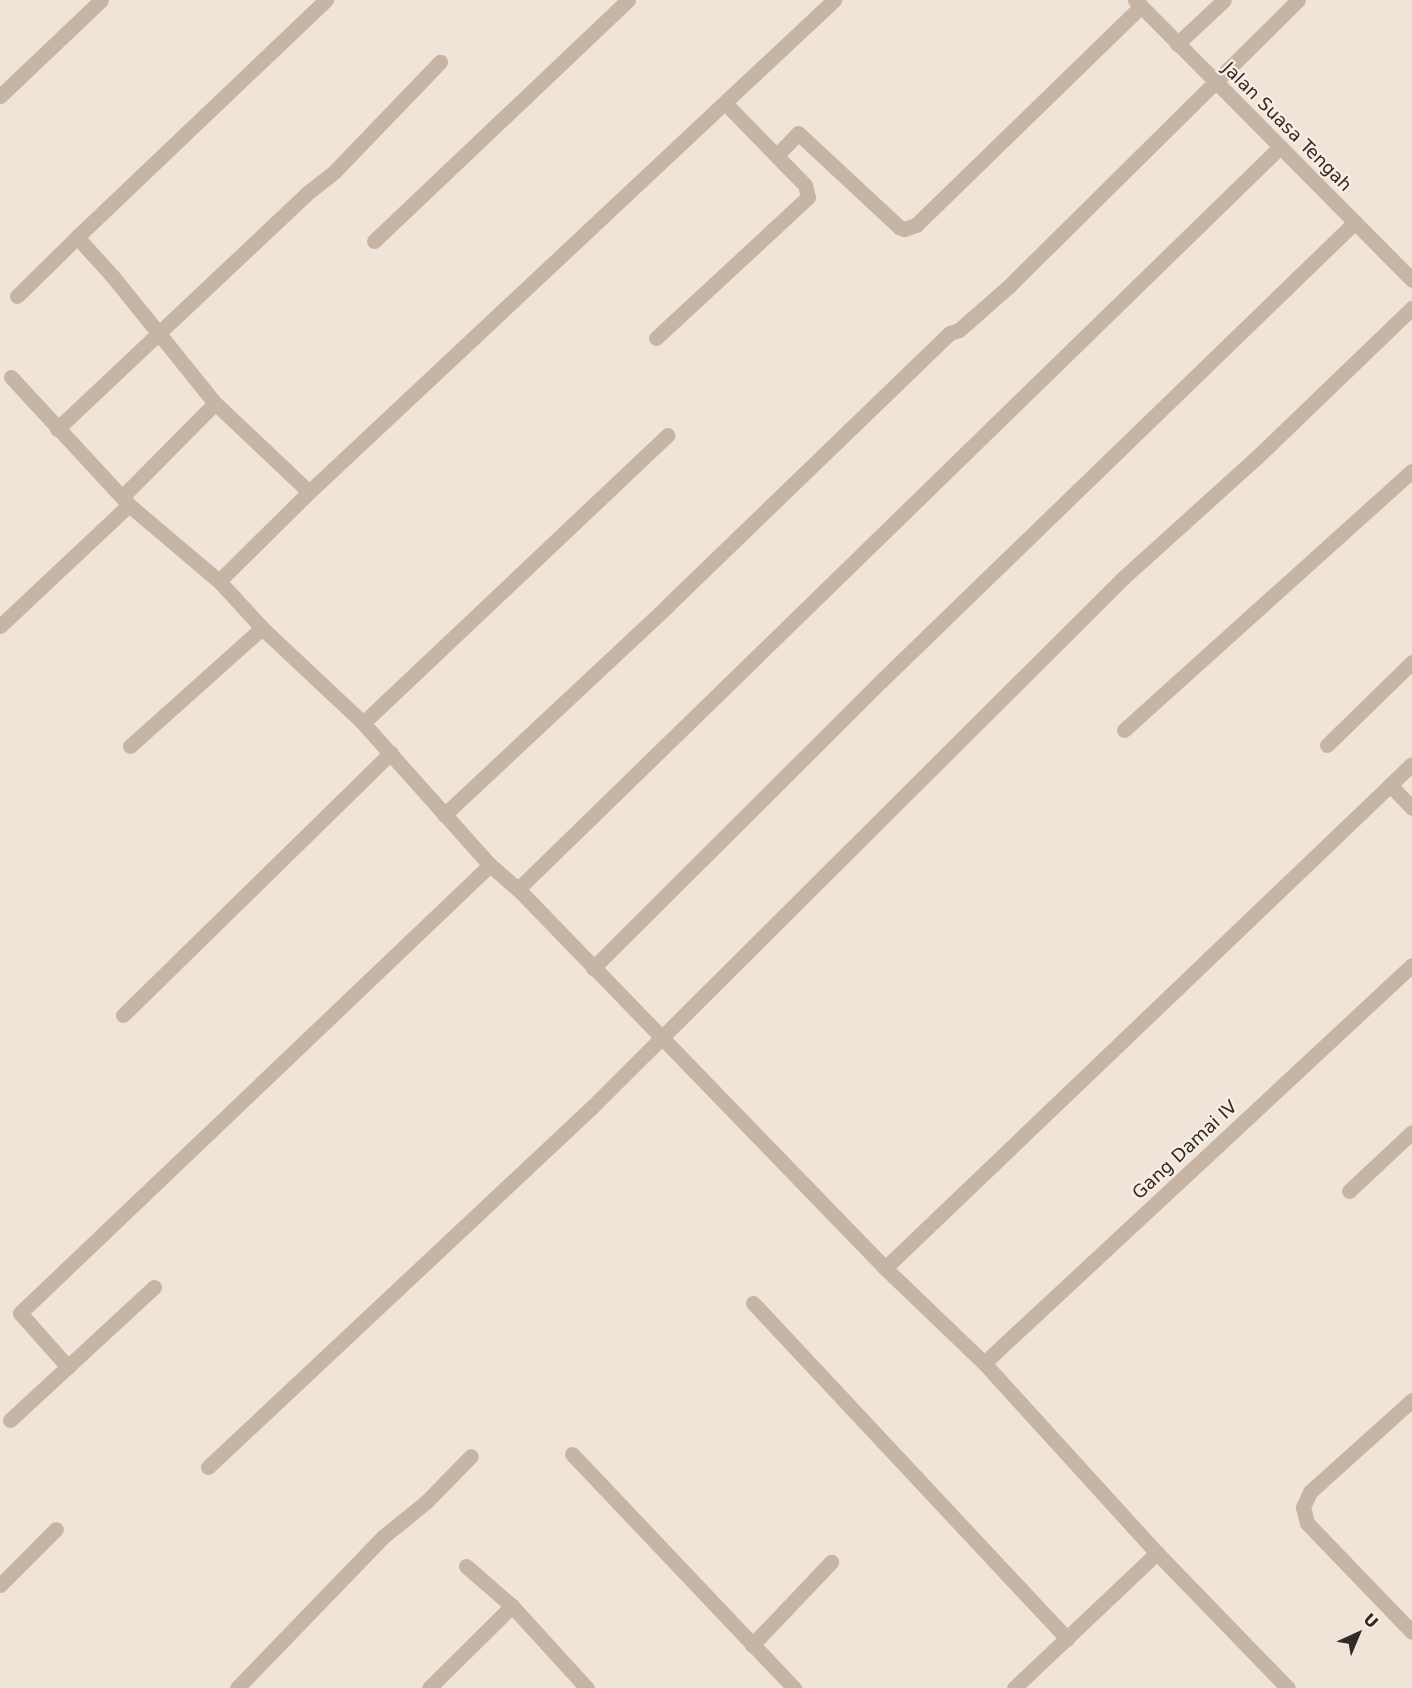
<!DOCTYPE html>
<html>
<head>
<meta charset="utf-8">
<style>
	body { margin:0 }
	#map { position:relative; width:1412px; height:1688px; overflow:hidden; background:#efe4d7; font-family:"DejaVu Sans",sans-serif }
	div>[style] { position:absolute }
	.minor>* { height:15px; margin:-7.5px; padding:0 7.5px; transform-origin:7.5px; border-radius:7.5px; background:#c6b4a4 }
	span { translate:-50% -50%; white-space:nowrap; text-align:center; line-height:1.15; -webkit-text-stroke:4.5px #f8eee3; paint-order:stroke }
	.street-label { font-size:18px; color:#322a25 }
	.north { position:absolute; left:1328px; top:1604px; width:60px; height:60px; -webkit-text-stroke:4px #f8eee3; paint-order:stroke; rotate:44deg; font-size:16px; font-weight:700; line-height:24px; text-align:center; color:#322a25 }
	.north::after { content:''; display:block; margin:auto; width:21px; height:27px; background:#322a25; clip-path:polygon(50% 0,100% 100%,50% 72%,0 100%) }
</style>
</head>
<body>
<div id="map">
	<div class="minor">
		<div style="left:1135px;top:0;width:394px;rotate:45.3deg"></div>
		<div style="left:1177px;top:44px;width:64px;rotate:-43.1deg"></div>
		<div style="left:0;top:96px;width:139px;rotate:-43.5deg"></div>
		<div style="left:777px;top:155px;width:30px;rotate:-46deg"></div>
		<div style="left:798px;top:133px;width:138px;rotate:42.9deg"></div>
		<div style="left:899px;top:227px;width:5px;rotate:22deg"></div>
		<div style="left:904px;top:229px;width:13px;rotate:-18deg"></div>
		<div style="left:916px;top:225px;width:314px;rotate:-44.2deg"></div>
		<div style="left:77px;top:237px;width:344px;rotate:-43.6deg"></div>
		<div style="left:374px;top:241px;width:350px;rotate:-43.5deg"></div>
		<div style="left:17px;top:296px;width:84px;rotate:-44.5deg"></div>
		<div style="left:77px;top:237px;width:55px;rotate:47.9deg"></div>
		<div style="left:114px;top:278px;width:161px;rotate:51.1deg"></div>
		<div style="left:215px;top:403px;width:129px;rotate:43.4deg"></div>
		<div style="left:656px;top:338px;width:207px;rotate:-42.8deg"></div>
		<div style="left:808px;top:197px;width:12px;rotate:-104deg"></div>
		<div style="left:805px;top:185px;width:113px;rotate:-134.3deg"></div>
		<div style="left:11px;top:377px;width:174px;rotate:47.3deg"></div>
		<div style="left:129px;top:505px;width:118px;rotate:40.2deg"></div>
		<div style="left:219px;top:581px;width:64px;rotate:47.5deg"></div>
		<div style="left:262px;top:628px;width:139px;rotate:43.2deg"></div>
		<div style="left:363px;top:723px;width:191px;rotate:48.2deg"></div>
		<div style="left:490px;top:865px;width:37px;rotate:41deg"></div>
		<div style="left:518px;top:889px;width:528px;rotate:45.92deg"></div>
		<div style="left:885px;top:1268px;width:137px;rotate:43.8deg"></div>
		<div style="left:984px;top:1363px;width:257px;rotate:47.7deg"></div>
		<div style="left:1157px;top:1553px;width:188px;rotate:45.9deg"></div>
		<div style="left:57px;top:429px;width:342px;rotate:-43.3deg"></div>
		<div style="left:306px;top:194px;width:36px;rotate:-38deg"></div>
		<div style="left:334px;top:172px;width:153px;rotate:-46.1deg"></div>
		<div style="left:122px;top:497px;width:132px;rotate:-45.3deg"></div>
		<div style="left:219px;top:581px;width:127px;rotate:-44.7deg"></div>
		<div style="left:309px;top:492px;width:720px;rotate:-43.14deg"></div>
		<div style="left:0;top:626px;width:177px;rotate:-43.2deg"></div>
		<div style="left:363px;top:723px;width:419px;rotate:-43.4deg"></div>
		<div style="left:1124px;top:730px;width:387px;rotate:-42deg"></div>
		<div style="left:1327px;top:745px;width:119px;rotate:-44.3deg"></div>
		<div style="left:130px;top:746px;width:177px;rotate:-41.8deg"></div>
		<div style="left:1390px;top:785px;width:30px;rotate:-44deg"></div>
		<div style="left:444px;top:815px;width:306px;rotate:-43.1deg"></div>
		<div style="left:667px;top:606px;width:393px;rotate:-44deg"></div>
		<div style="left:950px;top:333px;width:9px;rotate:-18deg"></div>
		<div style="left:959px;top:330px;width:68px;rotate:-41.4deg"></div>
		<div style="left:1010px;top:285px;width:405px;rotate:-44.7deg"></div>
		<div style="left:518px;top:889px;width:1064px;rotate:-44.24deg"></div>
		<div style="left:593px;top:968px;width:407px;rotate:-44.9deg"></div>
		<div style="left:881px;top:681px;width:660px;rotate:-44.08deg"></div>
		<div style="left:123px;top:1015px;width:375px;rotate:-44.4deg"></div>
		<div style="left:1349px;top:1191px;width:86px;rotate:-43.1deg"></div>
		<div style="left:885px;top:1268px;width:699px;rotate:-43.72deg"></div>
		<div style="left:1390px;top:785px;width:32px;rotate:46deg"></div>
		<div style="left:753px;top:1303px;width:460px;rotate:46.9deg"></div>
		<div style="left:984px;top:1363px;width:584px;rotate:-42.92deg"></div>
		<div style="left:68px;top:1367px;width:72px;rotate:-131.6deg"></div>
		<div style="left:20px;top:1313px;width:649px;rotate:-43.63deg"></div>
		<div style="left:1412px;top:1400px;width:137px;rotate:138deg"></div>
		<div style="left:1310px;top:1492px;width:17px;rotate:115deg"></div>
		<div style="left:1303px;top:1507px;width:16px;rotate:76deg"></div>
		<div style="left:1307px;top:1523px;width:151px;rotate:46.1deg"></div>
		<div style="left:10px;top:1420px;width:196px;rotate:-42.7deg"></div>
		<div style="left:572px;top:1454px;width:323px;rotate:46.5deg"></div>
		<div style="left:208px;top:1467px;width:526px;rotate:-43.15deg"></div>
		<div style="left:592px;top:1107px;width:750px;rotate:-44.89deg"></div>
		<div style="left:1123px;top:578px;width:181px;rotate:-42.1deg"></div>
		<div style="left:1257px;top:457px;width:215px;rotate:-43.9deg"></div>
		<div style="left:466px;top:1566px;width:61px;rotate:41deg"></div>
		<div style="left:512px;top:1606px;width:111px;rotate:47.6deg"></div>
		<div style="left:0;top:1585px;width:79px;rotate:-45deg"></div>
		<div style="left:752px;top:1645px;width:115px;rotate:-46.4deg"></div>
		<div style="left:237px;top:1688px;width:211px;rotate:-46deg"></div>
		<div style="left:384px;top:1536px;width:54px;rotate:-39deg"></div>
		<div style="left:426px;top:1502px;width:64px;rotate:-45.6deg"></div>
		<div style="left:429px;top:1688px;width:117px;rotate:-44.7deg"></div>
		<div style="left:1014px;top:1688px;width:197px;rotate:-43.4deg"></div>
	</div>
	<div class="street-label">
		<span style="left:1287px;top:127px;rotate:45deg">Jalan Suasa Tengah</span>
		<span style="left:1185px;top:1150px;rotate:-43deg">Gang Damai IV</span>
	</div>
	<div class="north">U</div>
</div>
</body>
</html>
